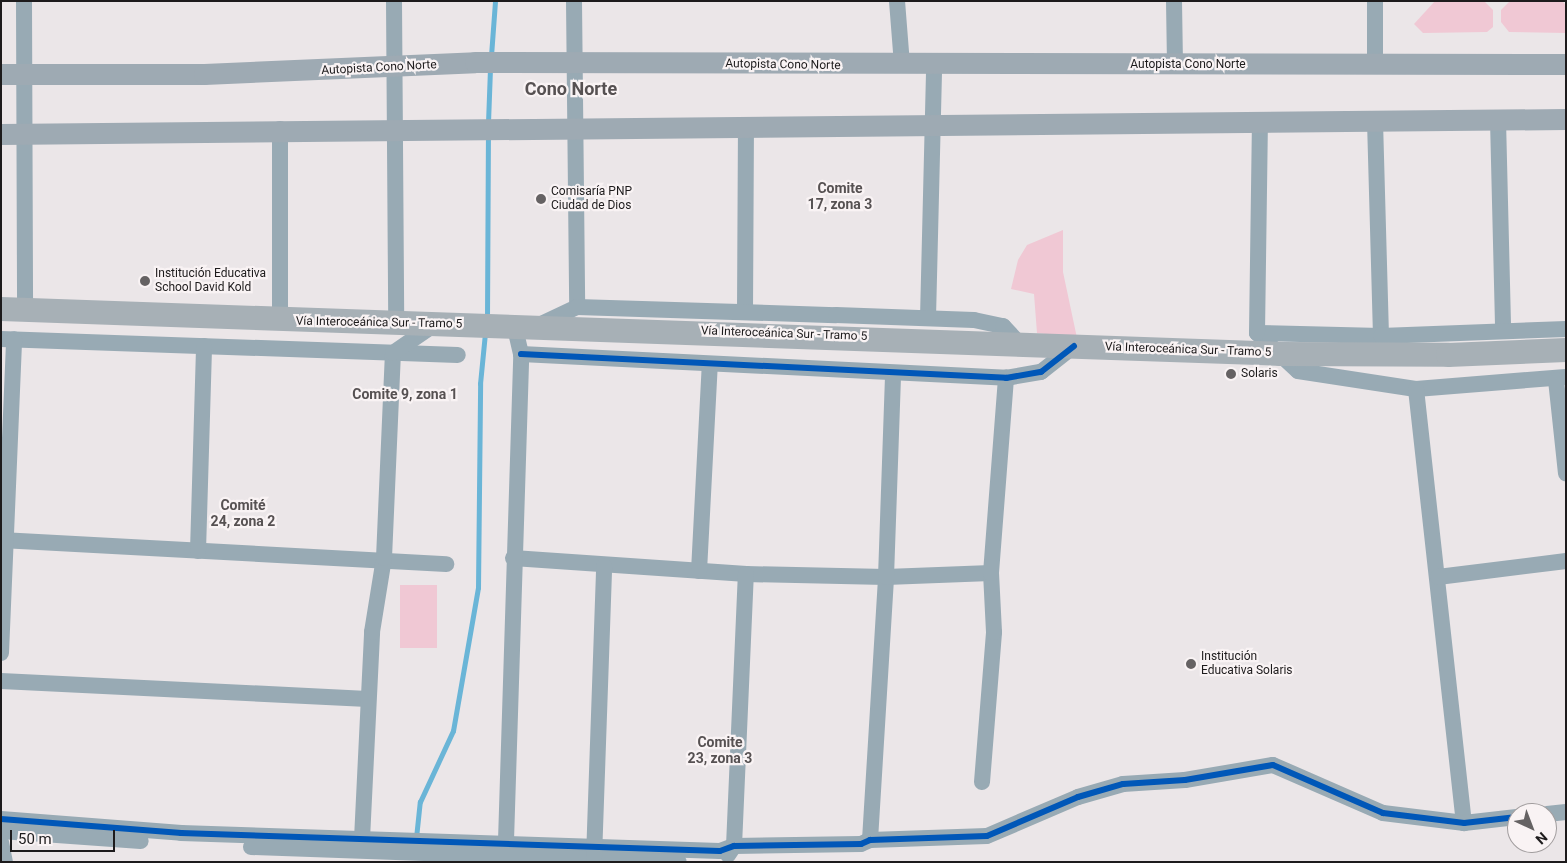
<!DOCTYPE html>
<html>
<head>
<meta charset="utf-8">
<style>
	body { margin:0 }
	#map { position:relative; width:1567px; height:863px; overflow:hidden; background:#ebe6e8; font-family:Roboto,sans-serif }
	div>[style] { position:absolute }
	.green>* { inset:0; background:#f0c8d4; transform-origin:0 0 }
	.stream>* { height:4.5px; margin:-2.25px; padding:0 2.25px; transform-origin:2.25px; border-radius:2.25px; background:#6ab5d7 }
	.minor>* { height:16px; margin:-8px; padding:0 8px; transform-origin:8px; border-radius:8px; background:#98aab4 }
	.major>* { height:21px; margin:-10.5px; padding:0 10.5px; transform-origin:10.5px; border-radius:10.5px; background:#9eaab3 }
	.highway>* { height:24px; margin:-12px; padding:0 12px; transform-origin:12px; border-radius:12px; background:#a7b0b6 }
	.cycleway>* { height:6px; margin:-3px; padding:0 3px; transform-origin:3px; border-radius:3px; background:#0057b8 }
	.dots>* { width:14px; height:14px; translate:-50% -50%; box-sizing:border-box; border:2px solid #f9f3f4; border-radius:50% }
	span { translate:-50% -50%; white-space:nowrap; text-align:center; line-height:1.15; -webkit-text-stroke:4.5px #f9f3f4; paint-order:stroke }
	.street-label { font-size:12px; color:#1d1b1c }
	.poi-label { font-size:12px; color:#1d1b1c }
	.left { translate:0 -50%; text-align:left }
	.neighbourhood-label { font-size:14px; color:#565152; font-weight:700 }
	.district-label { font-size:18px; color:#565152; font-weight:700 }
	.frame { position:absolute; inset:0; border:2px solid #1d1b1c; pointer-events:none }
	.north { position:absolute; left:1507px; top:803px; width:50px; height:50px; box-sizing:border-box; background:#f9f3f4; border:1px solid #a19d9e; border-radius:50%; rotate:137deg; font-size:14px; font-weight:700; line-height:20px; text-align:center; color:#1d1b1c }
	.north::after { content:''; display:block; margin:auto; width:18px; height:22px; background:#656263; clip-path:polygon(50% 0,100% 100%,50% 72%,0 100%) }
	.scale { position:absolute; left:10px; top:830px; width:105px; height:22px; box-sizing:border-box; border:2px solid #1d1b1c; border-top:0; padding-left:6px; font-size:15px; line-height:18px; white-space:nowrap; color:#1d1b1c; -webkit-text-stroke:4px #f9f3f4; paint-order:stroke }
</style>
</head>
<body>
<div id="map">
	<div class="green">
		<div style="clip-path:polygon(1435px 1px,1484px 1px,1493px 10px,1493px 27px,1487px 32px,1423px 33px,1414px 24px)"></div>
		<div style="clip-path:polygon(1510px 1px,1562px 1px,1566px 5px,1566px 33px,1509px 32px,1501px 22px,1501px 10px)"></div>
		<div style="clip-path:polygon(1063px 230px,1063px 272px,1077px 338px,1037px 333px,1034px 294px,1011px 289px,1018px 260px,1027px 245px)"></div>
		<div style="left:400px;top:585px;width:37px;height:63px"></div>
	</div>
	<div class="stream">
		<div style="left:491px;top:56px;width:55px;rotate:-85.8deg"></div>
		<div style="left:488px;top:123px;width:54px;rotate:-87.9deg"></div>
		<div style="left:487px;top:318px;width:182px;rotate:-89.7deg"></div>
		<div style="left:416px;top:838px;width:36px;rotate:-84deg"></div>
		<div style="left:420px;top:802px;width:78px;rotate:-65.1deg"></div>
		<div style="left:453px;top:731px;width:145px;rotate:-80.1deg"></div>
		<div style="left:478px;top:588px;width:204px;rotate:-89.4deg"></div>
		<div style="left:480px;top:384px;width:51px;rotate:-84.4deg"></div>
	</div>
	<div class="minor">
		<div style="left:24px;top:1px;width:309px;rotate:89.8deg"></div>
		<div style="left:394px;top:1px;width:323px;rotate:89.6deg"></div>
		<div style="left:574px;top:1px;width:306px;rotate:89.4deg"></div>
		<div style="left:897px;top:1px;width:64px;rotate:85.5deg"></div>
		<div style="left:1174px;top:1px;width:64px;rotate:89.1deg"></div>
		<div style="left:1375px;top:1px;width:62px;rotate:90deg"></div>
		<div style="left:1498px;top:120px;width:211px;rotate:88.6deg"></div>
		<div style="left:1375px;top:121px;width:215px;rotate:88.4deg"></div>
		<div style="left:745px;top:312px;width:185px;rotate:-89.7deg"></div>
		<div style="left:928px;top:318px;width:253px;rotate:-88.6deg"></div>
		<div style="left:280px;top:320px;width:191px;rotate:-90deg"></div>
		<div style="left:537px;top:326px;width:44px;rotate:-25.4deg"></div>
		<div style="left:577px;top:307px;width:259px;rotate:1.8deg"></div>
		<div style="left:836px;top:315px;width:138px;rotate:2.1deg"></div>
		<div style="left:974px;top:320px;width:30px;rotate:12deg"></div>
		<div style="left:1003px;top:326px;width:22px;rotate:47deg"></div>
		<div style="left:1257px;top:333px;width:56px;rotate:42.8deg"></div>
		<div style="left:1298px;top:371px;width:119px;rotate:8.7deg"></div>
		<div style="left:1416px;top:389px;width:150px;rotate:-4.6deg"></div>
		<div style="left:1257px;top:333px;width:124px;rotate:1.4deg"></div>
		<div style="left:1381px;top:336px;width:185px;rotate:-2.2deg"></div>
		<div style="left:1257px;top:333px;width:211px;rotate:-89.2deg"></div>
		<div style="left:1px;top:339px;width:457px;rotate:2deg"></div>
		<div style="left:521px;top:354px;width:486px;rotate:2.8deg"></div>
		<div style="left:1006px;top:378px;width:36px;rotate:-10deg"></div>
		<div style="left:1041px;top:372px;width:42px;rotate:-38.2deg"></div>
		<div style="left:1556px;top:380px;width:94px;rotate:83.9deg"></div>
		<div style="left:1416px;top:389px;width:437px;rotate:83.7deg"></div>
		<div style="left:1px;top:540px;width:446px;rotate:3.1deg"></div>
		<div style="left:198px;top:551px;width:205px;rotate:-88.3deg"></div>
		<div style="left:513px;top:558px;width:234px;rotate:3.9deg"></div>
		<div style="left:746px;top:574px;width:140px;rotate:1.2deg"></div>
		<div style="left:886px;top:577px;width:105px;rotate:-2.2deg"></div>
		<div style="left:699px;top:571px;width:207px;rotate:-87deg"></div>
		<div style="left:1438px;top:577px;width:129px;rotate:-7.1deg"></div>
		<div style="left:1px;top:653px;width:314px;rotate:-87.6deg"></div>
		<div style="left:1px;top:681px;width:367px;rotate:2.8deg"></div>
		<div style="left:982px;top:782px;width:150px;rotate:-85.4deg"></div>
		<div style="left:994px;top:632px;width:59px;rotate:-92.9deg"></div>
		<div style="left:991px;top:573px;width:196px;rotate:-85.6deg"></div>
		<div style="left:1547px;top:814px;width:19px;rotate:-6deg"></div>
		<div style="left:1px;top:819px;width:181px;rotate:4.4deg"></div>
		<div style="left:181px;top:833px;width:539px;rotate:1.91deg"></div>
		<div style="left:720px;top:851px;width:15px;rotate:-20deg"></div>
		<div style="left:734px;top:846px;width:127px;rotate:-0.9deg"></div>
		<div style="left:861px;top:844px;width:10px;rotate:-24deg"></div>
		<div style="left:870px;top:840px;width:117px;rotate:-2deg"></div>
		<div style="left:987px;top:836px;width:99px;rotate:-23.2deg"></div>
		<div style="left:1078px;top:797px;width:47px;rotate:-16.1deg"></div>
		<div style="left:1123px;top:784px;width:62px;rotate:-3.7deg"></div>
		<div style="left:1185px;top:780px;width:89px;rotate:-9.7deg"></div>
		<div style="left:1273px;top:765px;width:120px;rotate:23.6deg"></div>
		<div style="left:1383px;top:813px;width:82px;rotate:7deg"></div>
		<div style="left:1464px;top:823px;width:53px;rotate:-6.5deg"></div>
		<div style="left:1px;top:831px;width:140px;rotate:4.1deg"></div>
		<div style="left:362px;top:839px;width:207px;rotate:-87.2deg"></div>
		<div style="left:372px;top:632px;width:75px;rotate:-80.8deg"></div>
		<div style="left:384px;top:558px;width:205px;rotate:-87.5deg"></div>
		<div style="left:393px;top:353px;width:51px;rotate:-34.6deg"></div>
		<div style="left:870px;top:840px;width:263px;rotate:-86.5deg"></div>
		<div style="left:886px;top:577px;width:203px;rotate:-88deg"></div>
		<div style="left:506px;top:841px;width:487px;rotate:-88.2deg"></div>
		<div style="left:521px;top:354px;width:28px;rotate:-103deg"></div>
		<div style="left:1px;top:842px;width:20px;rotate:79deg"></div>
		<div style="left:251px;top:847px;width:428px;rotate:2deg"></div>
		<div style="left:728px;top:855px;width:11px;rotate:-56deg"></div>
		<div style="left:734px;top:846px;width:272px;rotate:-87.5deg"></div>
		<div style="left:594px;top:858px;width:292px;rotate:-88deg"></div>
	</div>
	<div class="major">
		<div style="left:1px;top:74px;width:203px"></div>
		<div style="left:204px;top:74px;width:271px;rotate:-2.5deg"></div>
		<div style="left:475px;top:62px;width:1091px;rotate:0.11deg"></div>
		<div style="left:1px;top:134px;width:1565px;rotate:-0.55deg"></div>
	</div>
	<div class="highway">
		<div style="left:1px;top:309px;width:1281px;rotate:2.01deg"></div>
		<div style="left:1281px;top:354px;width:167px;rotate:0.3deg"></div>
		<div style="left:1448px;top:355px;width:118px;rotate:-2.4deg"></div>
	</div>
	<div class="cycleway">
		<div style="left:521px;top:354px;width:486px;rotate:2.8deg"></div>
		<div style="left:1006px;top:378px;width:36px;rotate:-10deg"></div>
		<div style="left:1041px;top:372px;width:42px;rotate:-38.2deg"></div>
		<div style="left:1px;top:819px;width:181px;rotate:4.4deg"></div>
		<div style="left:181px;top:833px;width:539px;rotate:1.91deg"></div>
		<div style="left:720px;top:851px;width:15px;rotate:-20deg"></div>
		<div style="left:734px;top:846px;width:127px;rotate:-0.9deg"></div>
		<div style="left:861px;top:844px;width:10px;rotate:-24deg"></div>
		<div style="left:870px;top:840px;width:117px;rotate:-2deg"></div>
		<div style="left:987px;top:836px;width:99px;rotate:-23.2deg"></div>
		<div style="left:1078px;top:797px;width:47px;rotate:-16.1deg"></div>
		<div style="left:1123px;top:784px;width:62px;rotate:-3.7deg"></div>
		<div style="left:1185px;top:780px;width:89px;rotate:-9.7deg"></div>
		<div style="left:1273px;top:765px;width:120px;rotate:23.6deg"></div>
		<div style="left:1383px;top:813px;width:82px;rotate:7deg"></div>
		<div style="left:1464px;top:823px;width:53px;rotate:-6.5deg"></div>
	</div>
	<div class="dots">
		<div style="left:541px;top:199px;background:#656263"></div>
		<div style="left:145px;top:281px;background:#656263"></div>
		<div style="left:1231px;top:374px;background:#656263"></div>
		<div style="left:1191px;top:664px;background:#656263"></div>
	</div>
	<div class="street-label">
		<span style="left:783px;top:65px;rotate:1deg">Autopista Cono Norte</span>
		<span style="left:1188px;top:65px">Autopista Cono Norte</span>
		<span style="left:379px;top:68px;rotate:-3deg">Autopista Cono Norte</span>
		<span style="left:379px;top:323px;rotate:1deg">Vía Interoceánica Sur - Tramo 5</span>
		<span style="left:784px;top:334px;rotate:2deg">Vía Interoceánica Sur - Tramo 5</span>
		<span style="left:1188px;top:350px;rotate:2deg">Vía Interoceánica Sur - Tramo 5</span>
	</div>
	<div class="poi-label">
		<span class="left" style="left:551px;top:199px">Comisaría PNP<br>Ciudad de Dios</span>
		<span class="left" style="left:155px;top:281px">Institución Educativa<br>School David Kold</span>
		<span class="left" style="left:1241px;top:374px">Solaris</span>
		<span class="left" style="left:1201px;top:664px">Institución<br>Educativa Solaris</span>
	</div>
	<div class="neighbourhood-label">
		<span style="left:840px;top:196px">Comite<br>17, zona 3</span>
		<span style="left:405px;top:394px">Comite 9, zona 1</span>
		<span style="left:243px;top:513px">Comité<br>24, zona 2</span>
		<span style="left:720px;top:750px">Comite<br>23, zona 3</span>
	</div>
	<div class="district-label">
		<span style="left:571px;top:89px">Cono Norte</span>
	</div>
	<div class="frame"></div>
	<div class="north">N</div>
	<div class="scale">50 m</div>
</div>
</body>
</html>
